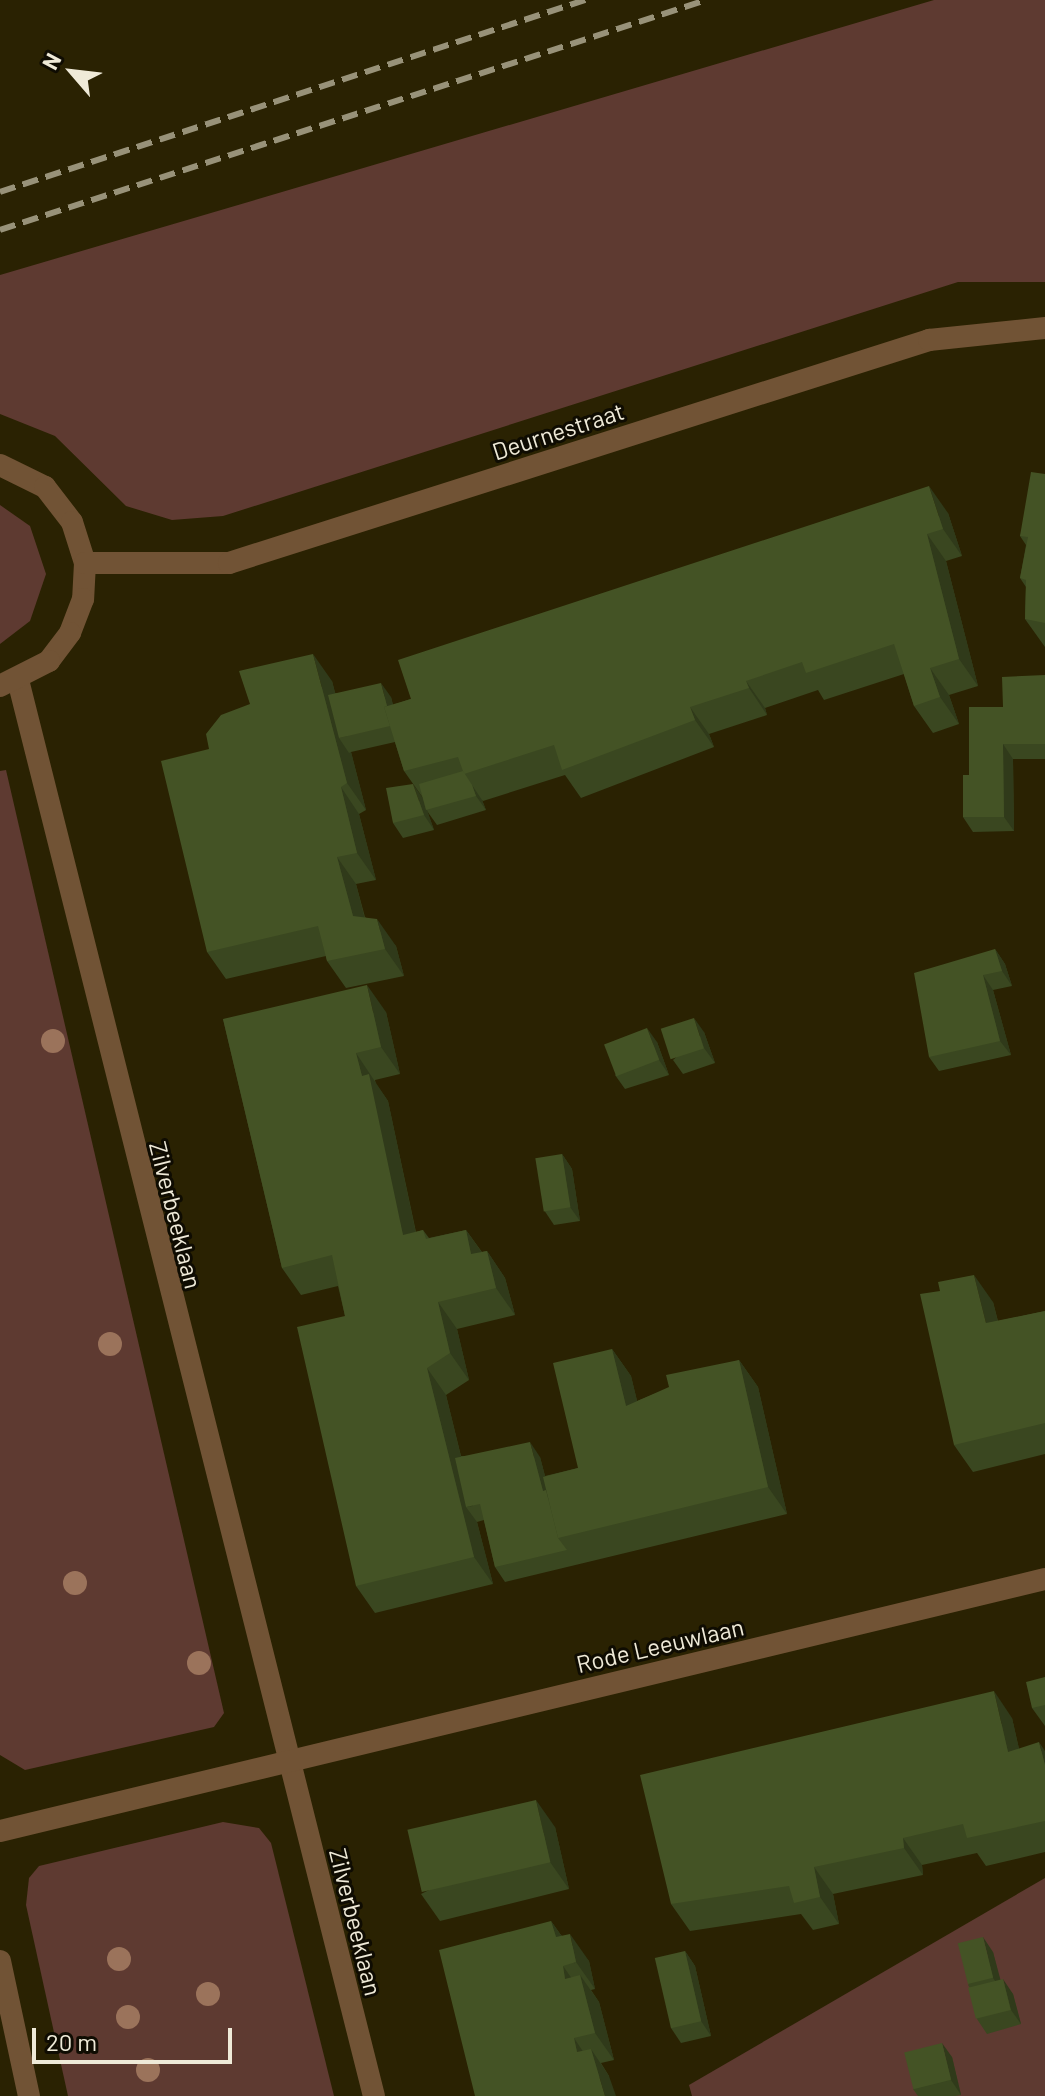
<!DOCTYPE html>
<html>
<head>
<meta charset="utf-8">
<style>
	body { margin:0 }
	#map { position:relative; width:1045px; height:2096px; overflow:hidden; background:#2a2202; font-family:Barlow,sans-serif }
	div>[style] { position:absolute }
	.green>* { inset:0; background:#5e3a31 }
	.minor>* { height:22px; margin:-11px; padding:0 11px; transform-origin:11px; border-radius:11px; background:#715335 }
	.tertiary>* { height:22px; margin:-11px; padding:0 11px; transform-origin:11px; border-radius:11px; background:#715335 }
	.rail>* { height:6px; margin-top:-3px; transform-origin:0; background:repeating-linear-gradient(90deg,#989279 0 16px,transparent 0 24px) }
	.trees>* { width:24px; height:24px; margin:-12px; border-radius:50%; background:#9b735b }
	.wall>* { inset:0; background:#3a4720 }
	.shaded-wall>* { inset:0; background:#303a1a }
	.building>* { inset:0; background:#445325; transform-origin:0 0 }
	span { translate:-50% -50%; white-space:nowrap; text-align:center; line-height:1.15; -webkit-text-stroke:6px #0f0c02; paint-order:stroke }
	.street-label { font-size:24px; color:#efead8 }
	.north { position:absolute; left:32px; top:32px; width:80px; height:80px; -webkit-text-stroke:6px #0f0c02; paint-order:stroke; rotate:298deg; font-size:22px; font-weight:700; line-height:32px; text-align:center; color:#efead8 }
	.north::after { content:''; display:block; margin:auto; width:28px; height:36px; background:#efead8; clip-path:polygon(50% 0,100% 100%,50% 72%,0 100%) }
	.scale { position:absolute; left:32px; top:2028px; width:200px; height:36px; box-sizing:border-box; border:4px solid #efead8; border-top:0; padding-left:10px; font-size:24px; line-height:28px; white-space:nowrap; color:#efead8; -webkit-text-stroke:6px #0f0c02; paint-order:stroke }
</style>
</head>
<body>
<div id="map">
	<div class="green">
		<div style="clip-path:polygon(934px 0,1045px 0,1045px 282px,958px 282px,223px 516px,172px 520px,126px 506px,55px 436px,0 414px,0 275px)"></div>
		<div style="clip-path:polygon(0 505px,30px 526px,46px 574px,30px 621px,0 644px)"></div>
		<div style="clip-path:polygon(6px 770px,224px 1713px,214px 1727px,25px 1770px,0 1755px,0 771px)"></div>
		<div style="clip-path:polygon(223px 1822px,259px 1828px,271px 1843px,334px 2096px,68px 2096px,26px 1905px,29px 1878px,39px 1866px)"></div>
		<div style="clip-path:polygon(1045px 1878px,1045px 2096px,692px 2096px,689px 2085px)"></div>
	</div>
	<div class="minor">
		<div style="left:18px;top:680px;width:1460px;rotate:75.89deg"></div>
		<div style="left:0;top:1831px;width:1075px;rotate:-13.56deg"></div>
		<div style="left:0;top:1961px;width:138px;rotate:77.9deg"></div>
	</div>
	<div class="tertiary">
		<div style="left:0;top:465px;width:50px;rotate:26.1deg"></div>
		<div style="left:45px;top:487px;width:44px;rotate:52.4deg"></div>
		<div style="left:72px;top:522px;width:43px;rotate:72.4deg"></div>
		<div style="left:85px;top:563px;width:36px;rotate:93deg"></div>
		<div style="left:83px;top:599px;width:36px;rotate:111deg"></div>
		<div style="left:70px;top:633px;width:35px;rotate:127deg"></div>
		<div style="left:49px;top:661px;width:55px;rotate:153deg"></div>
		<div style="left:85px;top:563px;width:144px"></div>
		<div style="left:229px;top:563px;width:735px;rotate:-17.67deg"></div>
		<div style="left:929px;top:340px;width:117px;rotate:-5.9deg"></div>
	</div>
	<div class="rail">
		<div style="left:0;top:192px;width:616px;rotate:-18.17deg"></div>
		<div style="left:0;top:230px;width:743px;rotate:-18.04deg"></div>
	</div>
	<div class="trees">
		<div style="left:53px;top:1041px"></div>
		<div style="left:110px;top:1344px"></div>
		<div style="left:75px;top:1583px"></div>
		<div style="left:199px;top:1663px"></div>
		<div style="left:119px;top:1959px"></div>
		<div style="left:208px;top:1994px"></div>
		<div style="left:128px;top:2017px"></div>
		<div style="left:148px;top:2070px"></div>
	</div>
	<div class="wall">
		<div style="clip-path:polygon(1045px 474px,1045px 647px,1025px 619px,1026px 587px,1020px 578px,1026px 545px,1020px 536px)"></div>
		<div style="clip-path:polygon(948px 513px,962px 556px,946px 561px,978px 686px,949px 695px,959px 724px,933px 733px,914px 706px,904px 674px,824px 700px,818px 690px,765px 708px,767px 715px,709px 734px,714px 747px,581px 798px,565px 775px,483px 801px,482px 800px,486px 810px,437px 825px,427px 811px,434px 830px,403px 838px,393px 823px,423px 798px,404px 771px,395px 742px,351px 752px,366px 810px,359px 814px,376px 880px,356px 884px,365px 917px,396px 946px,404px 976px,346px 988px,327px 961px,326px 956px,226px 979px,207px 952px,209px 749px,332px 681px,335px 693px,391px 697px,393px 705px)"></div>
		<div style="clip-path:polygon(1045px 675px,1045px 759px,1013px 759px,1014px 831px,973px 832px,963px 817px,969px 775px,1003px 707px)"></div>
		<div style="clip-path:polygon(995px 949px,1005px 964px,1012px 986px,993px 990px,1011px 1055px,939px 1071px,929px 1057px)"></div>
		<div style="clip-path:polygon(386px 1012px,400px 1074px,375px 1080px,376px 1084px,388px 1101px,416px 1232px,423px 1230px,429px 1238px,466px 1230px,482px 1252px,487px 1251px,505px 1278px,515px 1315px,457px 1329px,469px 1380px,446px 1395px,461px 1456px,540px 1457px,545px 1476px,578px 1468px,612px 1349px,631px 1376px,637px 1401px,739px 1360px,758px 1387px,787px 1514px,505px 1582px,495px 1567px,484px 1520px,477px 1522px,493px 1584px,375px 1613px,356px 1586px,345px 1316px,338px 1286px,301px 1295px,282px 1268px,223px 1019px)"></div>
		<div style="clip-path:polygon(704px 1032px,715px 1063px,683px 1074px,673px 1060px)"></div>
		<div style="clip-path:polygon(657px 1042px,669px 1075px,625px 1089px,615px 1075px)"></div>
		<div style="clip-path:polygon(562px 1154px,572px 1169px,580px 1221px,554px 1225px,544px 1210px)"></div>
		<div style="clip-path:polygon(993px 1302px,998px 1321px,1045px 1311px,1045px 1454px,973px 1472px,954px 1445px)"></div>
		<div style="clip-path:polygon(1045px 1677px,1045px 1726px,1032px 1708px)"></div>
		<div style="clip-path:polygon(1012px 1718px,1019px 1749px,1045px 1751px,1045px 1852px,986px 1866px,977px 1853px,922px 1865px,923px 1875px,833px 1894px,839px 1924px,813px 1930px,801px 1914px,690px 1931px,671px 1904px)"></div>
		<div style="clip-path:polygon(555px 1827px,569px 1889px,440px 1921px,421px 1894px)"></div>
		<div style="clip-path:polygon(551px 1921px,561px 1935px,589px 1961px,595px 1989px,591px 1990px,599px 2002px,614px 2060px,601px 2063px,609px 2076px,475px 2096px)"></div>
		<div style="clip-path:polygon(685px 1951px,695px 1966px,711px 2036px,681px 2043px,671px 2028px)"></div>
		<div style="clip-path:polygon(993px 1952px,1000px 1980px,1013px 1994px,1021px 2024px,987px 2034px,977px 2019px,970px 1988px,968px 1985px)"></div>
		<div style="clip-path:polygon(952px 2057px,961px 2095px,955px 2096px,918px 2096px,913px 2089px)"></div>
	</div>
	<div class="shaded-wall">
		<div style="clip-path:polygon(929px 486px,948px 513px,962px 556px,943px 529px)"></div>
		<div style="clip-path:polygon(927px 534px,946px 561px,978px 686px,959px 659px)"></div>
		<div style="clip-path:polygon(313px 654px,332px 681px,347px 736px,339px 738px,349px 753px,351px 752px,366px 810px,347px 783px)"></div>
		<div style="clip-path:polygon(930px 668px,949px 695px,959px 724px,940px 697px)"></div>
		<div style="clip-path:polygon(746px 681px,765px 708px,767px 715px,749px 688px)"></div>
		<div style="clip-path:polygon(381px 683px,391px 697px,402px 740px,392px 725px)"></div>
		<div style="clip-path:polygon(690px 707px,709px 734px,714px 747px,695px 720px)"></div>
		<div style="clip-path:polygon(1003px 744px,1013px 759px,1014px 831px,1004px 817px)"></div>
		<div style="clip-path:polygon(413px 784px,423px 798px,434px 830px,424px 815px)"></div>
		<div style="clip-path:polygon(472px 785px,482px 800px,486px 810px,476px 796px)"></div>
		<div style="clip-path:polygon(341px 787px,359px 814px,376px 880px,357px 853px)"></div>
		<div style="clip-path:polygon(337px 857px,356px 884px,371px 943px,353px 916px)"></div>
		<div style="clip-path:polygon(377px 919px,396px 946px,404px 976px,385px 949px)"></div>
		<div style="clip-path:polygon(995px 949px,1005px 964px,1012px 986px,1002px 971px)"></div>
		<div style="clip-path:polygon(983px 975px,993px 990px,1011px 1055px,1000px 1041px)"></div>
		<div style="clip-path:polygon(367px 985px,386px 1012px,400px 1074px,381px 1047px)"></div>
		<div style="clip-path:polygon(694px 1018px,704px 1032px,715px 1063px,704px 1048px)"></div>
		<div style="clip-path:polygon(647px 1028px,657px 1042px,669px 1075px,659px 1060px)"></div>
		<div style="clip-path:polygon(356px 1053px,388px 1101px,422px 1262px,403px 1235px)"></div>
		<div style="clip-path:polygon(562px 1154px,572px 1169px,580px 1221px,570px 1207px)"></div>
		<div style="clip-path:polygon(466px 1230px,485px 1257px,471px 1254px)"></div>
		<div style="clip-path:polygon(487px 1251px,505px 1278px,515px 1315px,496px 1288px)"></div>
		<div style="clip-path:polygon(974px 1275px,993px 1302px,1005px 1350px,986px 1323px)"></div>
		<div style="clip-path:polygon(438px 1302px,457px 1329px,469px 1380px,450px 1353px)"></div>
		<div style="clip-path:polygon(612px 1349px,631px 1376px,645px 1433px,626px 1406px)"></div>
		<div style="clip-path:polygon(739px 1360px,758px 1387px,787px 1514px,768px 1487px)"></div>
		<div style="clip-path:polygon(427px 1368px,446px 1395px,473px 1506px,466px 1507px,477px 1522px,493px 1584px,474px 1557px)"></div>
		<div style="clip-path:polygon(530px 1442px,540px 1457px,553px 1506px,543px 1491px)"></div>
		<div style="clip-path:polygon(994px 1691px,1012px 1718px,1026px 1779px,1008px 1752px)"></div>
		<div style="clip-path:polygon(1039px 1742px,1045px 1751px,1045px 1765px)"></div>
		<div style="clip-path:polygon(536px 1800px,555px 1827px,569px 1889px,550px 1862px)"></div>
		<div style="clip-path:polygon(903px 1838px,922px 1865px,923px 1875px,904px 1848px)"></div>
		<div style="clip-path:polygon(814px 1867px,833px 1894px,839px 1924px,820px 1897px)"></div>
		<div style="clip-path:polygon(551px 1921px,570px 1948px,575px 1964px,556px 1937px)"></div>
		<div style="clip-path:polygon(570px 1934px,589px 1961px,595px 1989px,576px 1962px)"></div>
		<div style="clip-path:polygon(983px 1937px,993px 1952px,1004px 1993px,993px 1978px)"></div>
		<div style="clip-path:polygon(685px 1951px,695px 1966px,711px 2036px,701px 2021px)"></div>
		<div style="clip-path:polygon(563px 1966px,582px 1993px,565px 1979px)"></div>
		<div style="clip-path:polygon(580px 1975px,599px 2002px,614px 2060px,595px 2033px)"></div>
		<div style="clip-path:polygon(1003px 1979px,1013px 1994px,1021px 2024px,1011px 2010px)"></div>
		<div style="clip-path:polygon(574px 2038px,592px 2065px,577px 2052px)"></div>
		<div style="clip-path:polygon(942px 2043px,952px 2057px,961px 2095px,951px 2080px)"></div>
		<div style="clip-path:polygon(591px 2049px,609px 2076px,616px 2096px,605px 2096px)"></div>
	</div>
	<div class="building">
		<div style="clip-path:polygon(1031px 472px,1045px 474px,1045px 623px,1025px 619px,1026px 580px,1020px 578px,1028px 537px,1020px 536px)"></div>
		<div style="clip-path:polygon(929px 486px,943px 529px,927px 534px,959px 659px,930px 668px,940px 697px,914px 706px,894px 644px,806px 673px,802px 662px,746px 681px,749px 688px,690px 707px,695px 720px,562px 770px,554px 745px,464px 774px,458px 757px,404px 771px,384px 707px,411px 699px,398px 660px)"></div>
		<div style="clip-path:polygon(313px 654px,347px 783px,341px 787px,357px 853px,337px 857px,353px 916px,377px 919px,385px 949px,327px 961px,318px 926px,207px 952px,161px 761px,209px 749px,206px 734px,221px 715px,250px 704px,239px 671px)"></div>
		<div style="clip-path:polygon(1045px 675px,1045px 744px,1003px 744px,1004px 817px,963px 817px,963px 775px,969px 775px,969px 707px,1003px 707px,1002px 677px)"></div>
		<div style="clip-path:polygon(381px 683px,387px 706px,384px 707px,390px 726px,339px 738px,328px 695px)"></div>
		<div style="clip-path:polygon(463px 771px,472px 785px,476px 796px,426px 810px,419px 784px)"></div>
		<div style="clip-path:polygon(413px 784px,424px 815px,393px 823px,386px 788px)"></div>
		<div style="clip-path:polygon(995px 949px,1002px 971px,983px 975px,1000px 1041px,929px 1057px,914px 973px)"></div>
		<div style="clip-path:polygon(367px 985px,381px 1047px,356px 1053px,362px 1076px,369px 1074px,403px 1235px,423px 1230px,426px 1239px,466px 1230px,471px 1254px,487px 1251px,496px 1288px,438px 1302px,450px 1353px,427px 1368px,474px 1557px,356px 1586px,297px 1327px,345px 1316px,332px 1255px,282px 1268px,223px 1019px)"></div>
		<div style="left:694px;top:1018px;width:32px;height:35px;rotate:72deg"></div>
		<div style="left:647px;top:1028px;width:34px;height:46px;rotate:69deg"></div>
		<div style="left:562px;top:1154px;width:54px;height:27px;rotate:81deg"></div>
		<div style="clip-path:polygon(974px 1275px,986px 1323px,1045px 1311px,1045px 1423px,954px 1445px,920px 1294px,940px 1291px,938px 1282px)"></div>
		<div style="clip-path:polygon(612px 1349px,626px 1406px,669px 1387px,666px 1375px,739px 1360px,768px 1487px,558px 1538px,543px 1477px,578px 1468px,553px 1363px)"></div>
		<div style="clip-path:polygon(530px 1442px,543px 1491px,546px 1490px,558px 1538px,567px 1550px,495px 1567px,480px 1504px,466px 1507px,455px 1458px)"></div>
		<div style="clip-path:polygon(1045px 1677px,1045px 1705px,1032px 1708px,1026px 1682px)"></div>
		<div style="clip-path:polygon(994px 1691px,1008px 1752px,1039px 1742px,1045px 1765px,1045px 1821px,967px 1838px,963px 1824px,903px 1838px,904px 1848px,814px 1867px,820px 1897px,794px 1903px,789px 1886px,671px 1904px,640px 1775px)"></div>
		<div style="left:536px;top:1800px;width:64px;height:132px;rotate:77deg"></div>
		<div style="clip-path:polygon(551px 1921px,556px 1937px,570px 1934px,576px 1962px,563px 1966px,565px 1979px,580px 1975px,595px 2033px,574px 2038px,577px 2052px,591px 2049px,605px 2096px,475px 2096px,439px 1950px)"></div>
		<div style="left:983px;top:1937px;width:42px;height:26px;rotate:76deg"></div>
		<div style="left:685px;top:1951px;width:72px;height:31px;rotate:77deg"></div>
		<div style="left:1003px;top:1979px;width:32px;height:36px;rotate:76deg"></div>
		<div style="left:942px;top:2043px;width:38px;height:39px;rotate:76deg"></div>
	</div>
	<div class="street-label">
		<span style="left:558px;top:431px;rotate:-18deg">Deurnestraat</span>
		<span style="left:176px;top:1215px;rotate:76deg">Zilverbeeklaan</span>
		<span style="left:660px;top:1645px;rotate:-13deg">Rode Leeuwlaan</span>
		<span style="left:356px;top:1922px;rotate:76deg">Zilverbeeklaan</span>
	</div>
	<div class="north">N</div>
	<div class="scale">20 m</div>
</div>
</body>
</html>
